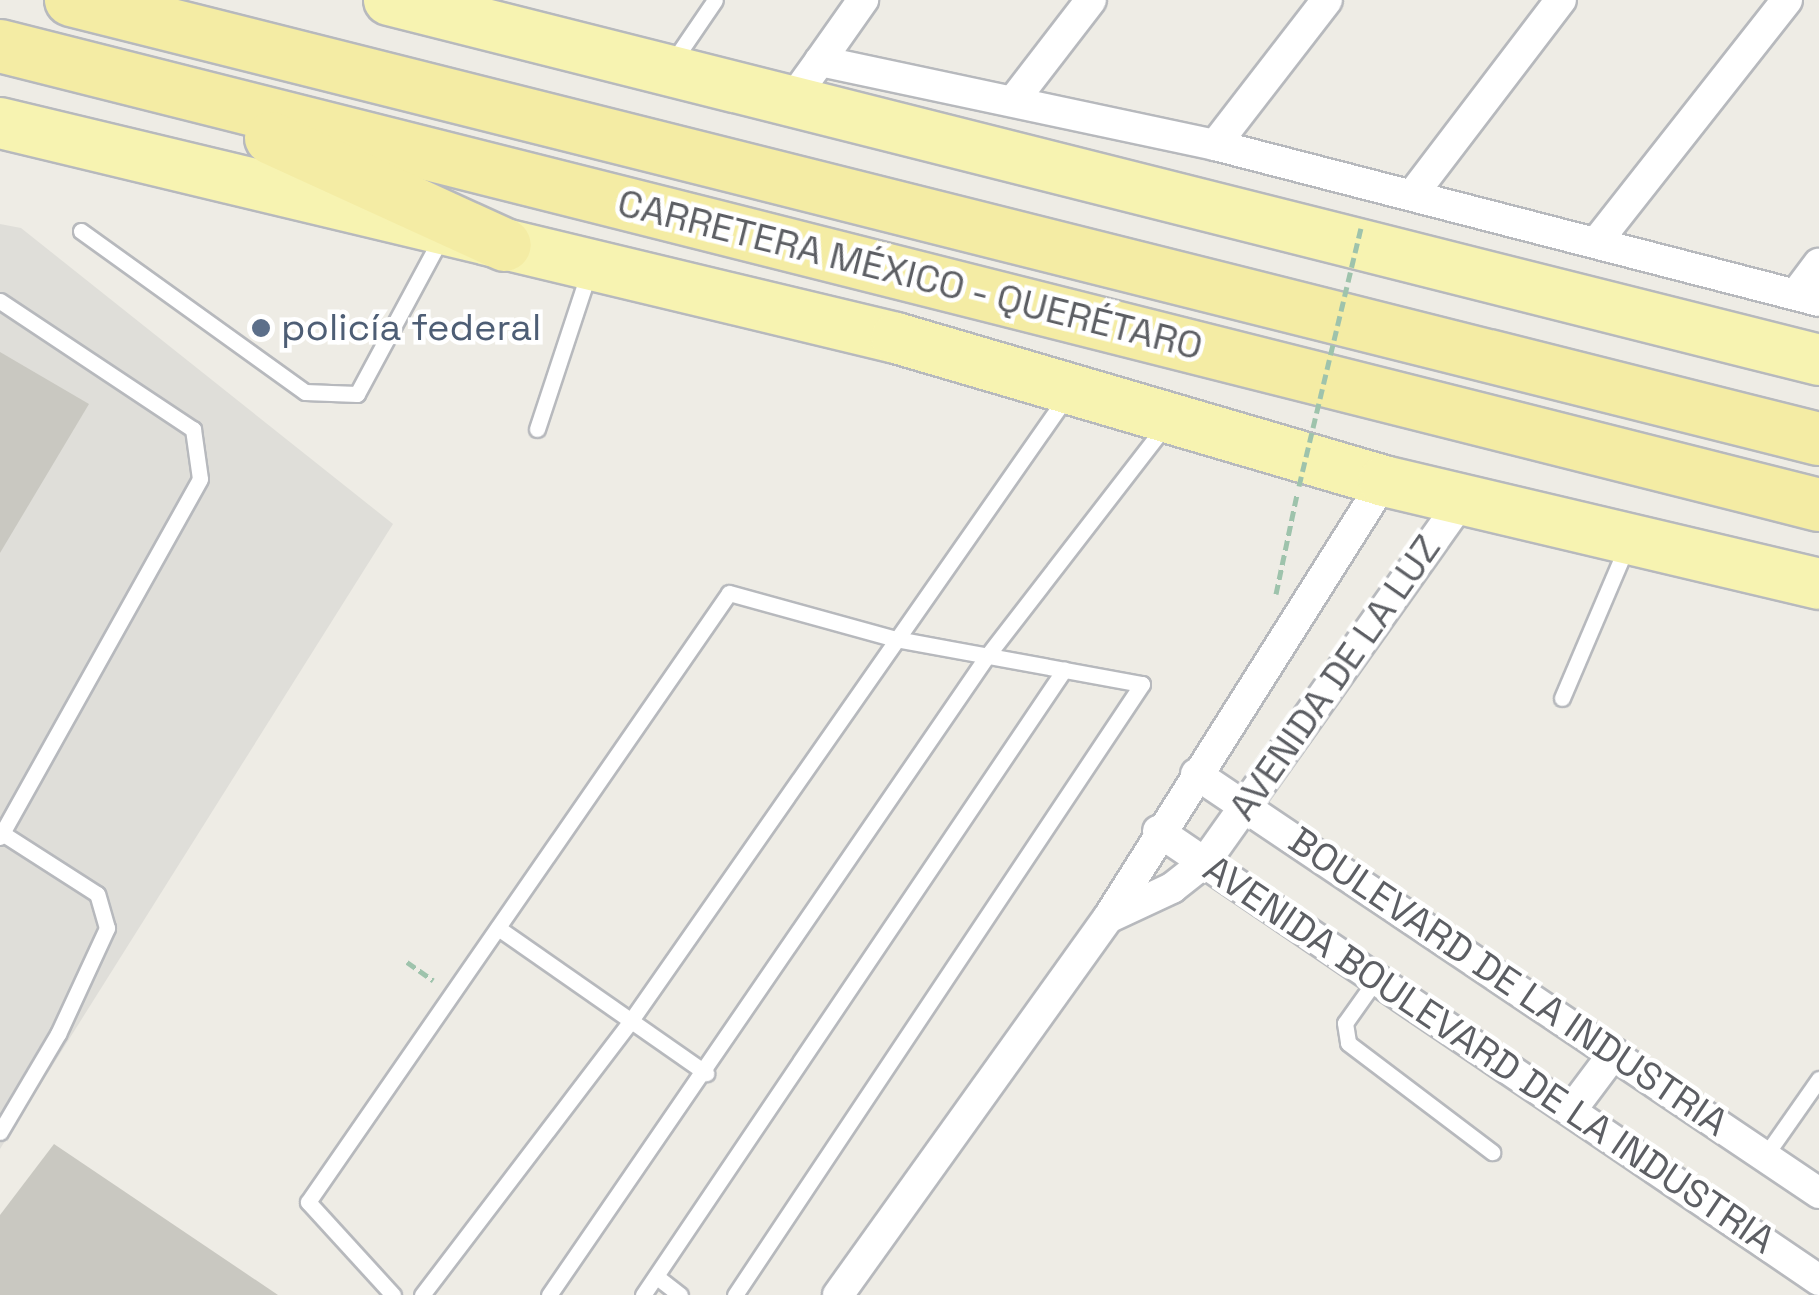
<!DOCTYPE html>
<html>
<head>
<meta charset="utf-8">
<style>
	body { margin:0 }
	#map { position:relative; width:1819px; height:1295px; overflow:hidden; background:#eeece5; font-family:"Space Grotesk",sans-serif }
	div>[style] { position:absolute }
	.industrial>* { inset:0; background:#dfded9 }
	.building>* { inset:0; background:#c9c8c1 }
	.path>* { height:5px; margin-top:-2.5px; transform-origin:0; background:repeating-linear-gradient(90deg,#9ec3ac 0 10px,transparent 0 15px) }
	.roads { filter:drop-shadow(2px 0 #b7b9bd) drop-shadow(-2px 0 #b7b9bd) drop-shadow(0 2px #b7b9bd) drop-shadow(0 -2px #b7b9bd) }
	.service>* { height:15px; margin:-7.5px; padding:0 7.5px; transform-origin:7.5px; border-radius:7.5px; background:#fff }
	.minor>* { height:30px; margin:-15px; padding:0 15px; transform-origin:15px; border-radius:15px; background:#fff }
	.primary>* { height:50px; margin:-25px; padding:0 25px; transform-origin:25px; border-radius:25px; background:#f7f3b1 }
	.trunk>* { height:52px; margin:-26px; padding:0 26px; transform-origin:26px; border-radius:26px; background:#f4eca4 }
	.path-bridge>* { height:5px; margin-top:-2.5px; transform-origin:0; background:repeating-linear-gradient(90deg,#9ec3ac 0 10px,transparent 0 15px) }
	.dots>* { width:28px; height:28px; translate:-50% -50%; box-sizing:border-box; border:5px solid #fff; border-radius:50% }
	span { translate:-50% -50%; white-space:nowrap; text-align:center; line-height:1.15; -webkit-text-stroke:9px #fff; paint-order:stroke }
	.street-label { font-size:38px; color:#5d5f64 }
	.service-label { font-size:38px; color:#4e5e75 }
	.left { translate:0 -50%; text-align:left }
</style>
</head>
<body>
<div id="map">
	<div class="industrial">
		<div style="clip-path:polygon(0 224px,21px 228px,393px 524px,0 1149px)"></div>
	</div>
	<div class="building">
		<div style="clip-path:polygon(0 352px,89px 404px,0 553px)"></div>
		<div style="clip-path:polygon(54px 1144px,278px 1295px,0 1295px,0 1215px)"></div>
	</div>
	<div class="path">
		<div style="left:1276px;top:594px;width:102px;rotate:-78.1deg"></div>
		<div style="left:407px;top:962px;width:32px;rotate:35deg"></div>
	</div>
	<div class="roads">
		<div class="service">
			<div style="left:672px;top:63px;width:76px;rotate:-55.7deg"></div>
			<div style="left:81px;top:231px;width:276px;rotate:35.7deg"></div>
			<div style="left:305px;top:392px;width:52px;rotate:2.2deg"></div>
			<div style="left:357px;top:394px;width:177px;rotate:-61.7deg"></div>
			<div style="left:0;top:301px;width:232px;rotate:33.6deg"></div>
			<div style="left:193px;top:429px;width:50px;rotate:82deg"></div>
			<div style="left:200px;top:479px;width:410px;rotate:119.2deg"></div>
			<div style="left:537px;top:429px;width:169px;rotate:-71.7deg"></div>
			<div style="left:1562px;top:698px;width:168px;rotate:-66.9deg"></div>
			<div style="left:498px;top:928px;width:254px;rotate:34.9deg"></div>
			<div style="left:1377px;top:978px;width:55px;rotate:125.4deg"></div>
			<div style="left:1345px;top:1023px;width:20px;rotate:81deg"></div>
			<div style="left:1348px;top:1043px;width:181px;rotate:37.1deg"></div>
			<div style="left:0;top:1132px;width:114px;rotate:-59.4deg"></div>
			<div style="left:58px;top:1034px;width:117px;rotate:-65.2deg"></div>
			<div style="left:107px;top:928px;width:35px;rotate:-106deg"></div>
			<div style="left:97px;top:894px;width:113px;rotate:-147.3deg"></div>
			<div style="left:1765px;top:1156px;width:94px;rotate:-55deg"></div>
			<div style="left:657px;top:1277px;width:29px;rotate:38deg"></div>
			<div style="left:393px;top:1295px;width:126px;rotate:-132.4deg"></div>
			<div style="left:308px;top:1202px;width:740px;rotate:-55.34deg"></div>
			<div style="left:729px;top:593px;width:173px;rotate:15.4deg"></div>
			<div style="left:896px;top:639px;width:250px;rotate:10.4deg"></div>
			<div style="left:1142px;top:684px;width:734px;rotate:123.67deg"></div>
			<div style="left:422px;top:1295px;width:347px;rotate:-52.7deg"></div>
			<div style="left:632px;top:1019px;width:758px;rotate:-55.09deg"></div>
			<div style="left:549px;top:1295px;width:775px;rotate:-55.57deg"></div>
			<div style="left:987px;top:656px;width:291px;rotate:-52.3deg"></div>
			<div style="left:643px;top:1295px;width:754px;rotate:-56.04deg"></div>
		</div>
		<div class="minor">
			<div style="left:820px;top:61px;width:75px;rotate:-54.8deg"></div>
			<div style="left:794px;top:97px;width:44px;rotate:-54.2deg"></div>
			<div style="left:820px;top:61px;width:404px;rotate:12deg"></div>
			<div style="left:1215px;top:145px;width:624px;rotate:14.48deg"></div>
			<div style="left:1014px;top:100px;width:126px;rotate:-52.4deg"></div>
			<div style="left:1215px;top:145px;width:183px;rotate:-52.3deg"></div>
			<div style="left:1413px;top:194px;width:244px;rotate:-52.7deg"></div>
			<div style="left:1599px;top:239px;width:304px;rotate:-51.8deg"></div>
			<div style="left:1796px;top:294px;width:38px;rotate:-53deg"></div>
			<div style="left:1196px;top:774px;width:751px;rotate:33.92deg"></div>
			<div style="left:1158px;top:831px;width:799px;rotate:34.19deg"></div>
			<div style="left:1108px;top:918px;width:71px;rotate:-25.1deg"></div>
			<div style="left:1172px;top:888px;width:42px;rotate:-38.2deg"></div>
			<div style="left:1205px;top:862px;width:444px;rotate:-54.6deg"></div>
			<div style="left:1572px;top:1109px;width:70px;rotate:-53.1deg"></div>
			<div style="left:838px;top:1295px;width:464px;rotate:-54.4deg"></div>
			<div style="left:1108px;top:918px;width:517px;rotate:-57.72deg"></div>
		</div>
		<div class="primary">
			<div style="left:389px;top:0;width:1475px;rotate:14.13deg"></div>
			<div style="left:0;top:123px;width:921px;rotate:13.49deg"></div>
			<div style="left:896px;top:338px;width:509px;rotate:16.33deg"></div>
			<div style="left:1384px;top:481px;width:447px;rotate:13.3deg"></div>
		</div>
		<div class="trunk">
			<div style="left:71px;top:0;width:1802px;rotate:14.1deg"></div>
			<div style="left:0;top:46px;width:1876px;rotate:14.16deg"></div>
			<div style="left:271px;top:138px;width:257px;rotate:24.6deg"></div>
		</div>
	</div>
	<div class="path-bridge">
		<div style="left:1299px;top:486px;width:266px;rotate:-76.5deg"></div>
	</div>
	<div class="dots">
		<div style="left:261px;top:328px;background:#5c6f8a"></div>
	</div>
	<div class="street-label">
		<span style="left:910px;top:275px;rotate:14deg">CARRETERA MÉXICO - QUERÉTARO</span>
		<span style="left:1335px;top:678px;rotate:-55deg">AVENIDA DE LA LUZ</span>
		<span style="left:1508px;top:982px;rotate:34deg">BOULEVARD DE LA INDUSTRIA</span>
		<span style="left:1489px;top:1055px;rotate:34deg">AVENIDA BOULEVARD DE LA INDUSTRIA</span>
	</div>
	<div class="service-label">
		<span class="left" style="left:281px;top:328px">policía federal</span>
	</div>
</div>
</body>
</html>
